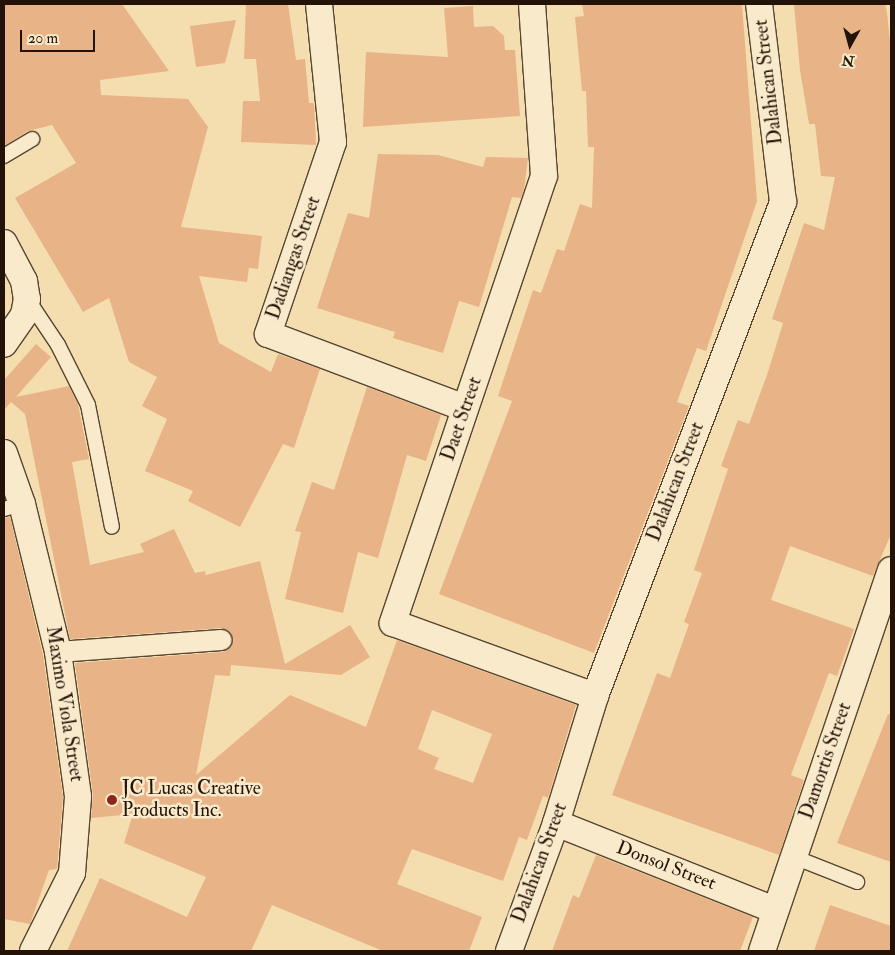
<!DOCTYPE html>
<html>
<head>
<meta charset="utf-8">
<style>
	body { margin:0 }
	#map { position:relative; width:895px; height:955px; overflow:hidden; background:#f4deaf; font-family:"IM FELL Double Pica",serif }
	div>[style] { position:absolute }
	.building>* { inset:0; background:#e8b386 }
	.roads { filter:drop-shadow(1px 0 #574531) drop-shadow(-1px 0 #574531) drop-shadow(0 1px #574531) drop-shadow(0 -1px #574531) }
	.service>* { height:14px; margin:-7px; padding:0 7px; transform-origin:7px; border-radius:7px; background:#f8eacb }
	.pedestrian>* { height:20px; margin:-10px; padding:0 10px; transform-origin:10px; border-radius:10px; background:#f8eacb }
	.minor>* { height:26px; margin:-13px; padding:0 13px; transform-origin:13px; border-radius:13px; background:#f8eacb }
	.dots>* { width:14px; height:14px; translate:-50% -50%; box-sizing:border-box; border:2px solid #f8eacb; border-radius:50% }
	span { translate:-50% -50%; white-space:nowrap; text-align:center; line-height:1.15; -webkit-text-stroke:5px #f8eacb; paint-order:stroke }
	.street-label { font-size:19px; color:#231207 }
	.poi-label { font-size:19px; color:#231207 }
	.left { translate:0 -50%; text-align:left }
	.frame { position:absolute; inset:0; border:5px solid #231207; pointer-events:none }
	.north { position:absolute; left:825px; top:20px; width:50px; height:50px; -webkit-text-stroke:4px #f8eacb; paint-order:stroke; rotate:187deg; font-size:14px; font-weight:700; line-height:20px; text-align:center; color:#231207 }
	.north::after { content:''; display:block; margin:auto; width:18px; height:22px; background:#231207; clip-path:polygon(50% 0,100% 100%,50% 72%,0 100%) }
	.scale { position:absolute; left:20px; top:30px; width:75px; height:22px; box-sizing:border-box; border:2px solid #231207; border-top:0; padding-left:6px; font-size:15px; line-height:18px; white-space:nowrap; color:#231207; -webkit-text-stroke:4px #f8eacb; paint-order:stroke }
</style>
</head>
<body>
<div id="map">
	<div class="building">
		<div style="clip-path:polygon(4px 4px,122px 4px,169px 71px,100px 80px,101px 95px,188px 99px,208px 127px,181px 227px,262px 236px,258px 269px,249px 268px,247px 282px,199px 276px,219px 343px,271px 372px,278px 354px,320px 369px,294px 448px,283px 444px,240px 527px,188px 501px,193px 491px,145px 471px,167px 419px,142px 406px,157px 377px,129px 362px,109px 298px,83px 312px,15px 198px,76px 163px,52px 125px,28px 131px,4px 146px)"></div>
		<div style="clip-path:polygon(246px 4px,288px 4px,296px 60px,305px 59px,309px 103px,314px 103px,316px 145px,241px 142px,243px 101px,260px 101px,256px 59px,244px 59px)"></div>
		<div style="clip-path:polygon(582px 4px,742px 4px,757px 201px,706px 351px,697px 348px,677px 402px,689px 406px,594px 653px,439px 594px,512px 401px,498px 396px,533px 290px,541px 293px,557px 249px,564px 251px,580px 204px,592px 208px,594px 147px,588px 147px,586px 91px,582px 91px,575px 17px,584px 16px)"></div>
		<div style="clip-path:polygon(794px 4px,885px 4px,887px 12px,891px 52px,891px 534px,873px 576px,790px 546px,771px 600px,854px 629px,837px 676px,829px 673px,791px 775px,804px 780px,779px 855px,612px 795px,657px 673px,670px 678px,689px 624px,684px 622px,702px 573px,694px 570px,728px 469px,721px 466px,738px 420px,749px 424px,768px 372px,783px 323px,772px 319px,804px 223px,824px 230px,835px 177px,821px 176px,815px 124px,809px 124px,800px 70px)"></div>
		<div style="clip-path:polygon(473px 6px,474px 27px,493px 26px,504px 36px,505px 50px,515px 50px,520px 116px,363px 127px,366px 52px,448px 57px,444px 8px)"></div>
		<div style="clip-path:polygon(236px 20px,225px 63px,196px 67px,190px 26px)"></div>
		<div style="clip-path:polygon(378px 154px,438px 155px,483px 167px,486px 157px,528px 158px,524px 189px,521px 198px,512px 197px,479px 307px,459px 301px,443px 353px,393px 338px,395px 332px,317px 308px,348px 213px,369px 218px)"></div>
		<div style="clip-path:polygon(evenodd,36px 344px,51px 357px,16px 397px,69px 386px,78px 404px,89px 459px,72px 462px,90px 565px,144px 552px,140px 544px,174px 529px,195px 573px,205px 571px,206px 575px,260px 561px,285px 664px,350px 625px,370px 657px,341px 675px,231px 665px,230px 676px,215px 675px,196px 775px,290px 695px,366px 727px,397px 640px,576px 705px,548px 798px,543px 796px,527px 840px,519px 837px,503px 881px,412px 849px,397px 884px,482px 917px,469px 951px,383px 951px,272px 905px,251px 951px,67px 951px,100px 878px,187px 917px,206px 877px,124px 843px,133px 814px,91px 818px,93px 795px,75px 663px,223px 652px,234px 640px,221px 628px,70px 639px,25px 414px,11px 402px,4px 410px,4px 380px,36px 344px,432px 710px,492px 734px,473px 783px,434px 769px,439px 758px,418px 749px,432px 710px)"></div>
		<div style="clip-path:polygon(367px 387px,441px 415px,426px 461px,407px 455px,378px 558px,358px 552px,343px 613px,285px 599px,301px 532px,295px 531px,312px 482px,334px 490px)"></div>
		<div style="clip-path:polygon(10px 517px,43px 655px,63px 797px,57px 869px,49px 870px,30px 924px,4px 919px,4px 518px)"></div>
		<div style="clip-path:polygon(888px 714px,891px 715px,891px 862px,837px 843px)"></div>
		<div style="clip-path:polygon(596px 855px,753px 917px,740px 951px,552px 951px,573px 895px,579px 898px)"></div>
		<div style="clip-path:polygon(830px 905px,891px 926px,891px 951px,814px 951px)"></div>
	</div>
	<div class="roads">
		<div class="service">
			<div style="left:4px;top:156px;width:33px;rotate:-31deg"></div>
			<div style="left:28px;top:300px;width:54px;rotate:56.3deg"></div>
			<div style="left:58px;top:345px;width:67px;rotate:63.4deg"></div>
			<div style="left:88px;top:405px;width:124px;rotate:78.9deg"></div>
			<div style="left:4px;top:509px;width:19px;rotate:-16deg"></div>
			<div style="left:794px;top:857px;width:68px;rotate:21.6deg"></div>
		</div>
		<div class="pedestrian">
			<div style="left:58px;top:652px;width:164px;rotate:-4.2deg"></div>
		</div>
		<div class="minor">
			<div style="left:319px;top:4px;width:139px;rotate:84.2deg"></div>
			<div style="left:333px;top:142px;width:203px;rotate:108.7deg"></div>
			<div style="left:268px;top:334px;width:210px;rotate:20.6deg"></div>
			<div style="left:532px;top:4px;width:172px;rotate:86deg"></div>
			<div style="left:544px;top:176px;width:472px;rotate:108.7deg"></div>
			<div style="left:393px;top:623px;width:215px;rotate:19.9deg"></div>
			<div style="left:4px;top:243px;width:43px;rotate:62.2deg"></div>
			<div style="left:24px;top:281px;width:18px;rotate:81deg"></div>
			<div style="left:27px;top:299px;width:16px;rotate:101deg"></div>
			<div style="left:24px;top:315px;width:35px;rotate:125deg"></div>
			<div style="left:4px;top:453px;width:54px;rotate:70.6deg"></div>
			<div style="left:22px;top:504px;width:152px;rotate:76.3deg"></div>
			<div style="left:58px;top:652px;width:146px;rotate:82.1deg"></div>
			<div style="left:78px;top:797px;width:76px;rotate:94.5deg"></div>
			<div style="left:72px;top:873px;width:87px;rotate:116.6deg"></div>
			<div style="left:556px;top:823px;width:236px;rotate:21.7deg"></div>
			<div style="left:509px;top:951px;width:136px;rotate:-69.8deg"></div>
			<div style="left:556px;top:823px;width:133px;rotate:-72.9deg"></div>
			<div style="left:595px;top:696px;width:529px;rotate:-69.16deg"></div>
			<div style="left:783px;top:202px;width:199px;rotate:-96.9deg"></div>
			<div style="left:762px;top:951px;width:402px;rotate:-71.3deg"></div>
		</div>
	</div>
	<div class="dots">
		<div style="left:112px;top:800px;background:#8f2418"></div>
	</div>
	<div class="street-label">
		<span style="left:769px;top:82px;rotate:-97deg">Dalahican Street</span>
		<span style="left:294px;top:258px;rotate:-71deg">Dadiangas Street</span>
		<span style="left:462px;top:419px;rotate:-71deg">Daet Street</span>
		<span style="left:676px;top:482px;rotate:-69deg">Dalahican Street</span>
		<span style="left:64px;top:704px;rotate:81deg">Maximo Viola Street</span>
		<span style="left:826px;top:761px;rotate:-71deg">Damortis Street</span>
		<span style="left:540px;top:863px;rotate:-70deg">Dalahican Street</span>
		<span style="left:666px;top:866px;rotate:21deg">Donsol Street</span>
	</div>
	<div class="poi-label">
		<span class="left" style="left:122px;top:800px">JC Lucas Creative<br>Products Inc.</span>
	</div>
	<div class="frame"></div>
	<div class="north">N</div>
	<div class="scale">20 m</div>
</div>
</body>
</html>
